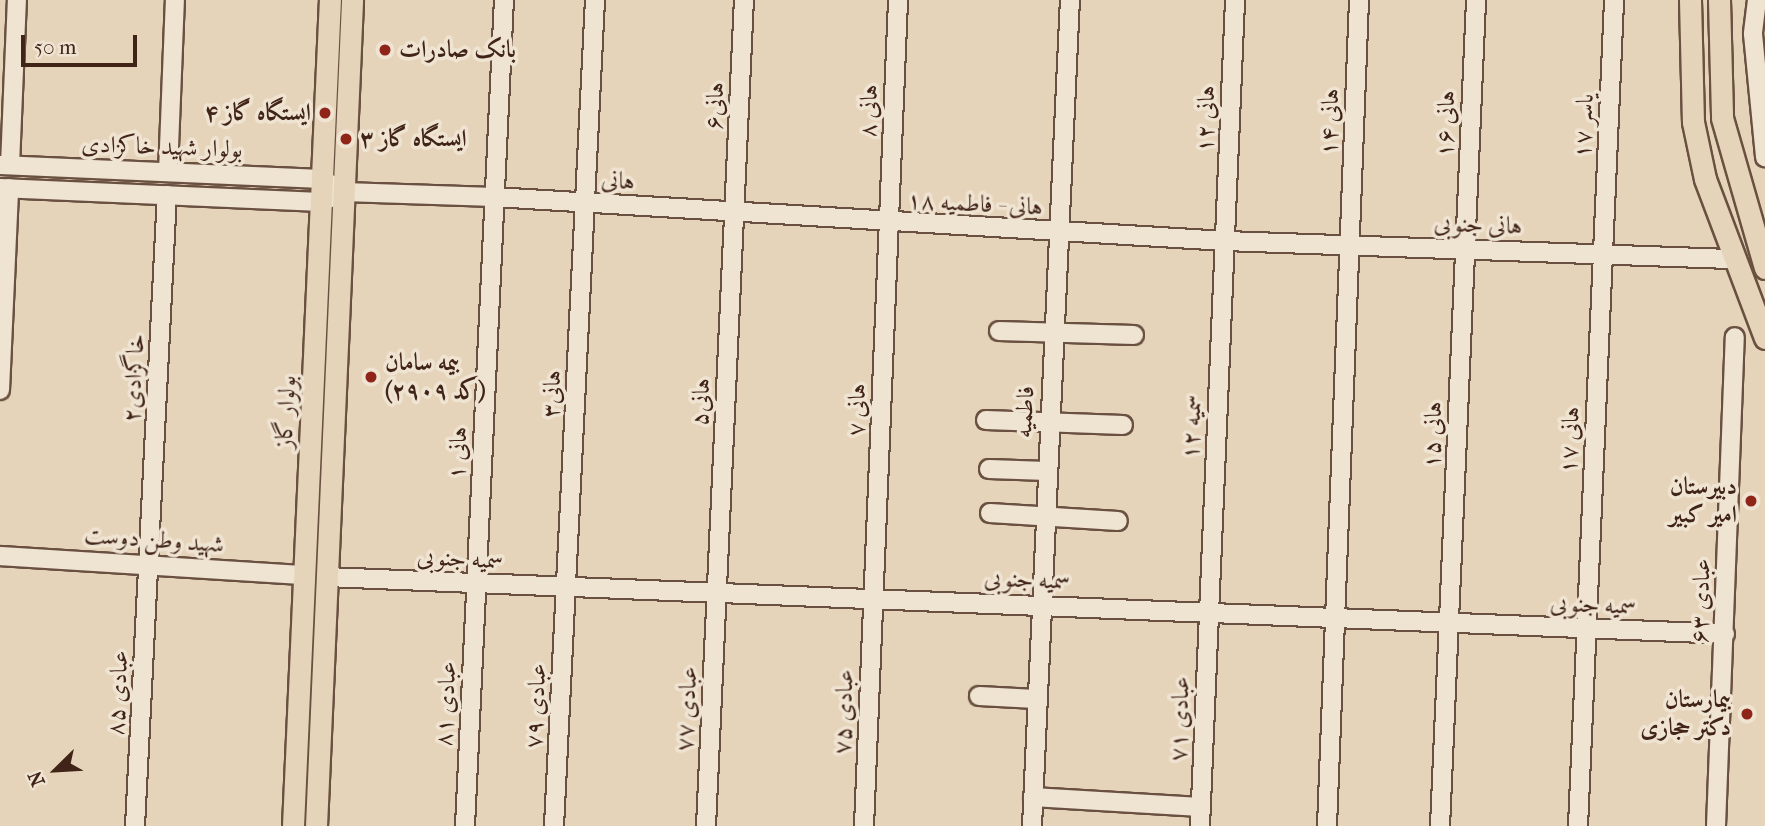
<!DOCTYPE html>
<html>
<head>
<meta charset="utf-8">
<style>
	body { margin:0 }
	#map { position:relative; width:1765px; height:826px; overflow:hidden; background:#e6d4ba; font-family:"IM FELL French Canon",Amiri,serif }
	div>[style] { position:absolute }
	.roads { filter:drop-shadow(2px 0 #6a5040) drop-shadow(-2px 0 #6a5040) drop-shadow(0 2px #6a5040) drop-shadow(0 -2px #6a5040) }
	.minor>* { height:18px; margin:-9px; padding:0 9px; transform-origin:9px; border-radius:9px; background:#efe3d2 }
	.major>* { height:21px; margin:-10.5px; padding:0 10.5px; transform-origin:10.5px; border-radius:10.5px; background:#e6d4ba }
	.dots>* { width:19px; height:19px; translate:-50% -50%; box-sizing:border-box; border:4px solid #efe3d2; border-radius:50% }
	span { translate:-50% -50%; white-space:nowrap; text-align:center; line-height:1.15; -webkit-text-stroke:7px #efe3d2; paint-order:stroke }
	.poi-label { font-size:24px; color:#402417; font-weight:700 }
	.left { translate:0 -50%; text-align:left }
	.right { translate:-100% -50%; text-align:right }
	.street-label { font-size:24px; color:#402417 }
	.north { position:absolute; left:21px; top:735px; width:70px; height:70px; -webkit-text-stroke:5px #efe3d2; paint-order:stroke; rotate:246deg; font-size:19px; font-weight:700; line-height:28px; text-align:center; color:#402417 }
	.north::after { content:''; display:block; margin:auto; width:24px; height:32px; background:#402417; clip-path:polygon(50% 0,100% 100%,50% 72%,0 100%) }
	.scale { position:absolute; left:21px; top:35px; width:116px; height:32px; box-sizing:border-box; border:4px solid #402417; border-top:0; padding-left:9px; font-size:21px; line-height:24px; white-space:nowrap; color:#402417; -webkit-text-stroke:5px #efe3d2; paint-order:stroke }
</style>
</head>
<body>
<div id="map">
	<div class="roads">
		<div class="minor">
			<div style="left:1757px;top:0;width:34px;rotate:97deg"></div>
			<div style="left:1753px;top:34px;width:124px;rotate:84.4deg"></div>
			<div style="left:0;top:165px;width:322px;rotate:2.5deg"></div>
			<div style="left:322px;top:179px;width:12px;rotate:31deg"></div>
			<div style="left:10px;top:165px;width:165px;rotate:-87.6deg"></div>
			<div style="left:168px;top:172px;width:172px;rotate:-87.7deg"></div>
			<div style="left:0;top:188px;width:321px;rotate:2.5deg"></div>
			<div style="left:321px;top:202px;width:25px;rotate:-23deg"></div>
			<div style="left:344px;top:192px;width:150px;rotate:1.9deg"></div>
			<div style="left:494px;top:197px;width:732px;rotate:3.44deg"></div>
			<div style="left:1225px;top:241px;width:505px;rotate:2.04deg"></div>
			<div style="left:999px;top:331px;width:135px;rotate:1.7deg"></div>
			<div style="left:0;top:390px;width:202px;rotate:-87.4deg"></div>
			<div style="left:986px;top:420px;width:137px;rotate:2.1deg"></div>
			<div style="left:989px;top:469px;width:58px;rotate:2deg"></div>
			<div style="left:990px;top:513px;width:128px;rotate:3.6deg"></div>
			<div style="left:0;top:556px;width:305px;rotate:3.6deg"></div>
			<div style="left:327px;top:577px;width:1399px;rotate:2.33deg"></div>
			<div style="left:979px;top:696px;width:57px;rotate:3deg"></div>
			<div style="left:1033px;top:797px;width:167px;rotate:3.4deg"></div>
			<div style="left:135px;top:826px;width:632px;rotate:-87.1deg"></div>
			<div style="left:465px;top:826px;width:827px;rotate:-87.3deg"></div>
			<div style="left:554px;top:826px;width:827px;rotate:-87.16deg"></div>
			<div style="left:706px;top:826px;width:827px;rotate:-87.37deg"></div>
			<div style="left:864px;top:826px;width:827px;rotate:-87.64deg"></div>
			<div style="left:1032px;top:826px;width:827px;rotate:-87.37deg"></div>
			<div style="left:1200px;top:826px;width:827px;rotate:-87.57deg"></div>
			<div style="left:1327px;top:826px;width:827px;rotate:-87.78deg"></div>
			<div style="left:1440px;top:826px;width:827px;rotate:-87.5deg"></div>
			<div style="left:1578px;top:826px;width:827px;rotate:-87.5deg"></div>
			<div style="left:1716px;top:826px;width:489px;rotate:-87.8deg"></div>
		</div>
		<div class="major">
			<div style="left:1690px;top:0;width:122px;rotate:88.6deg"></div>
			<div style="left:1693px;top:122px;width:58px;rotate:78.1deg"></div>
			<div style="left:1705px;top:179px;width:170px;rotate:69.3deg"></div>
			<div style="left:1719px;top:0;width:118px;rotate:88.5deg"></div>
			<div style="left:1722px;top:118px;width:156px;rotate:74deg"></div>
			<div style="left:293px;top:826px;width:827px;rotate:-87.44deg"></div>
			<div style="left:316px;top:826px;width:827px;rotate:-87.5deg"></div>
		</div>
	</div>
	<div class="dots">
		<div style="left:385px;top:50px;background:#8f2418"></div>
		<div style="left:325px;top:113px;background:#8f2418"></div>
		<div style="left:346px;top:139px;background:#8f2418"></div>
		<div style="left:371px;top:377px;background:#8f2418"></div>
		<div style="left:1751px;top:501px;background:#8f2418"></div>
		<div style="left:1747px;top:714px;background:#8f2418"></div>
	</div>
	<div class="poi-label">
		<span class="left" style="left:399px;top:50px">بانک صادرات</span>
		<span class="right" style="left:311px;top:113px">ایستگاه گاز ۴</span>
		<span class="left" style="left:360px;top:139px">ایستگاه گاز ۳</span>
		<span class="left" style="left:385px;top:377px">بیمه سامان<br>(کد ۲۹۰۹)</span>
		<span class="right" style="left:1737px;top:501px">دبیرستان<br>امیر کبیر</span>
		<span class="right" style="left:1731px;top:714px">بیمارستان<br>دکتر حجازی</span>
	</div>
	<div class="street-label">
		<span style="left:715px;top:106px;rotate:-87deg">هانی۶</span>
		<span style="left:869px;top:111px;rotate:-88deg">هانی ۸</span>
		<span style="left:1206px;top:119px;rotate:-88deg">هانی ۱۲</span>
		<span style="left:1330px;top:122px;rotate:-88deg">هانی ۱۴</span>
		<span style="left:1446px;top:124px;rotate:-88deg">هانی ۱۶</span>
		<span style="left:1584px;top:126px;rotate:-87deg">یاسر ۱۷</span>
		<span style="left:162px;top:147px;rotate:2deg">بولوار شهید خاکزادی</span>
		<span style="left:618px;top:181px;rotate:4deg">هانی</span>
		<span style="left:975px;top:204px;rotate:3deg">هانی - فاطمیه ۱۸</span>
		<span style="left:1478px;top:225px;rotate:2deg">هانی جنوبی</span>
		<span style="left:134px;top:378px;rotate:-87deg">خاگزادی۲</span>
		<span style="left:552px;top:394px;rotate:-87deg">هانی۳</span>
		<span style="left:701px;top:402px;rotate:-87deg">هانی۵</span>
		<span style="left:857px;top:410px;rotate:-88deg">هانی ۷</span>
		<span style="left:286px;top:412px;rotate:-87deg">بولوار گاز</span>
		<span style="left:1025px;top:412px;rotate:-87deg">فاطمیه</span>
		<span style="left:1192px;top:427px;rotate:-87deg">سمیه ۱۲</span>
		<span style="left:1433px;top:435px;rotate:-88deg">هانی ۱۵</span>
		<span style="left:1570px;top:440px;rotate:-87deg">هانی ۱۷</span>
		<span style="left:458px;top:453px;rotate:-87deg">هانی ۱</span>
		<span style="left:154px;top:540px;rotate:4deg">شهید وطن دوست</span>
		<span style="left:460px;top:559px;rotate:3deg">سمیه جنوبی</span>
		<span style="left:1027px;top:580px;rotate:2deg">سمیه جنوبی</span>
		<span style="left:1701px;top:601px;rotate:-88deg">عبادی ۶۳</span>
		<span style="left:1593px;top:605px;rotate:2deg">سمیه جنوبی</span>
		<span style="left:118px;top:693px;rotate:-87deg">عبادی ۸۵</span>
		<span style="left:446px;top:704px;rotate:-87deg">عبادی ۸۱</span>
		<span style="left:536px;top:706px;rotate:-87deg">عبادی ۷۹</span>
		<span style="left:687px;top:709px;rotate:-87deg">عبادی ۷۷</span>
		<span style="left:844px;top:712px;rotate:-88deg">عبادی ۷۵</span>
		<span style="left:1180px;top:719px;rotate:-88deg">عبادی ۷۱</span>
	</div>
	<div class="north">N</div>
	<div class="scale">50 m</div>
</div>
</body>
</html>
